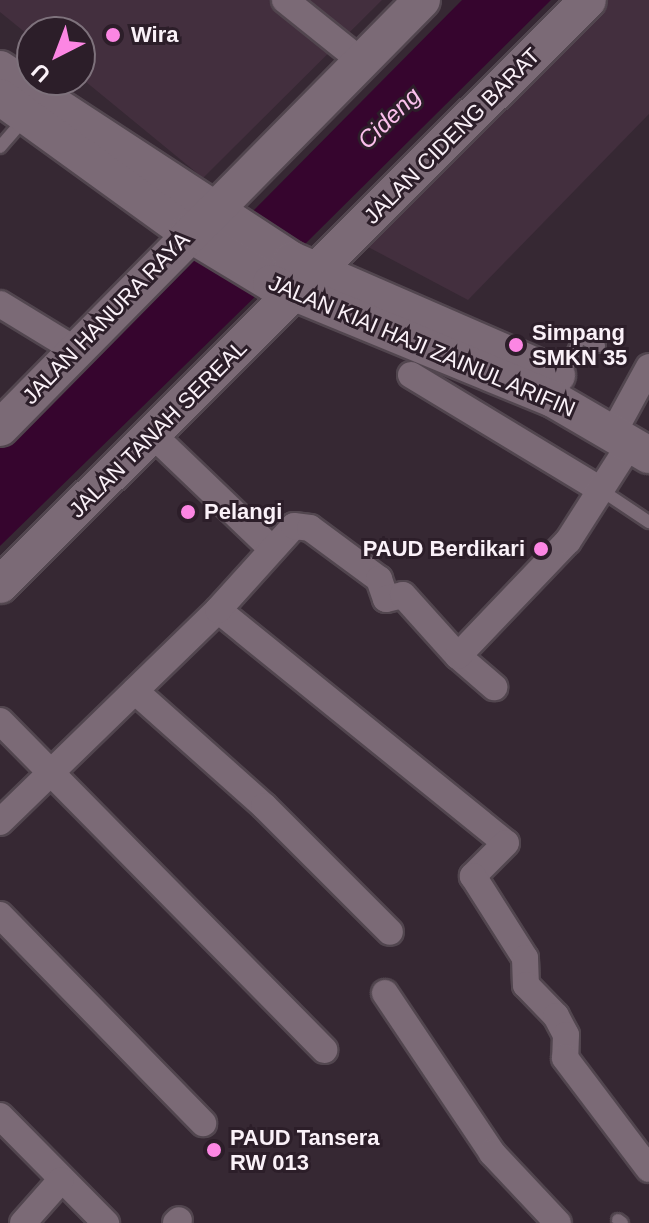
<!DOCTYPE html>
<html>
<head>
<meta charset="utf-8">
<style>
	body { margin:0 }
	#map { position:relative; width:649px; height:1223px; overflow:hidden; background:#362833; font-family:Arial,sans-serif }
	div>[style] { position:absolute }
	.built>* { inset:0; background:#432f3e }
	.water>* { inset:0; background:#36052e }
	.roads { filter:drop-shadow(2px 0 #52464f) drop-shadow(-2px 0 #52464f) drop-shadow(0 2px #52464f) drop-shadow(0 -2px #52464f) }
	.lane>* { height:12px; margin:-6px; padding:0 6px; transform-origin:6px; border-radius:6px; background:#7b6a76 }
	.street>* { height:26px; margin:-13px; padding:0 13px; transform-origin:13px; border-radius:13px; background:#7b6a76 }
	.secondary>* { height:36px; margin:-18px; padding:0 18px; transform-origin:18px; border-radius:18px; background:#7b6a76 }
	.dots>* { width:22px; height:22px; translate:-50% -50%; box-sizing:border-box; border:4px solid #2c1e29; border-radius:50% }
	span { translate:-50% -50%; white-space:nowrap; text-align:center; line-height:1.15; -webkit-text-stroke:6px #2c1e29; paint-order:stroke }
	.poi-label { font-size:22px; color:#faf1f8; font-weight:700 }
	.left { translate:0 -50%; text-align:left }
	.right { translate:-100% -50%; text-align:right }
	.street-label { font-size:22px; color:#faf1f8 }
	.water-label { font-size:24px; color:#fbc0ec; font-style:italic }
	.north { position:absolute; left:16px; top:16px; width:80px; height:80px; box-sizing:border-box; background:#2c1e29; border:2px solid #7e727c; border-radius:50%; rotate:222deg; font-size:22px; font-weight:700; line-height:32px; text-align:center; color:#faf1f8 }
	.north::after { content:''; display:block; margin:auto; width:28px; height:36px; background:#fc86e3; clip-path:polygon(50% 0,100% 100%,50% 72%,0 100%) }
</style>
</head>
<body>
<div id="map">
	<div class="built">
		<div style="clip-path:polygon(0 0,382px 0,203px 178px,80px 77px,80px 32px,32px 32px,32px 38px,0 12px)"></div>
		<div style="clip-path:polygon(597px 0,649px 0,649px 114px,468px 300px,355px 240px)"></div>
	</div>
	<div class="water">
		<div style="clip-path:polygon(462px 0,551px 0,298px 251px,246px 218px)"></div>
		<div style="clip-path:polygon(191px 246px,262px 290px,0 546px,0 440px)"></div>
	</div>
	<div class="roads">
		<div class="lane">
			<div style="left:0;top:147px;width:37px;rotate:-49deg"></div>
			<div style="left:564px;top:374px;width:40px;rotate:-66.6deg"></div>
			<div style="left:580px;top:337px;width:21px;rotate:25deg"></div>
			<div style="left:601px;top:490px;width:58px;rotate:33.7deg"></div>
			<div style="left:618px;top:1220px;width:5px;rotate:37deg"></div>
		</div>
		<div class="street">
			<div style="left:285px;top:0;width:97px;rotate:38.8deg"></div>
			<div style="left:0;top:304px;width:90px;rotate:31.4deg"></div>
			<div style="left:411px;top:375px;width:222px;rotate:31.2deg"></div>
			<div style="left:613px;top:433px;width:75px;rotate:-61.4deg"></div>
			<div style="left:153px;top:435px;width:165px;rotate:43.8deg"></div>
			<div style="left:218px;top:610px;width:370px;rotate:39deg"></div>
			<div style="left:506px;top:843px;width:47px;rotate:135deg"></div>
			<div style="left:473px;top:876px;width:97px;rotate:57.6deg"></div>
			<div style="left:525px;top:958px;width:27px;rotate:88deg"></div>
			<div style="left:526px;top:985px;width:43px;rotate:45.9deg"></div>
			<div style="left:556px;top:1016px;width:21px;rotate:62deg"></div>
			<div style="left:566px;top:1035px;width:23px;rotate:92deg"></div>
			<div style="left:565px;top:1058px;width:139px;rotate:52.9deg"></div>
			<div style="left:458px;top:656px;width:48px;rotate:40.7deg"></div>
			<div style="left:135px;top:691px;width:173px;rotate:41.7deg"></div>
			<div style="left:264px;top:806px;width:178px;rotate:45deg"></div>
			<div style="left:0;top:721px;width:462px;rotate:45.4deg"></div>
			<div style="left:0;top:822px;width:304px;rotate:-44.2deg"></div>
			<div style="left:218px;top:610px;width:113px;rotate:-47.9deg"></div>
			<div style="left:294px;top:526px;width:16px;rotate:7deg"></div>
			<div style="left:310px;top:528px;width:86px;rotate:36.5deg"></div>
			<div style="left:379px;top:579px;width:21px;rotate:71deg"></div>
			<div style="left:386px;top:599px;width:17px;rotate:-13deg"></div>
			<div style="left:403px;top:595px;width:82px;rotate:48deg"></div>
			<div style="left:458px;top:656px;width:159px;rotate:-46.3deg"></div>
			<div style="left:568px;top:541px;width:115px;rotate:-57.4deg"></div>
			<div style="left:0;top:915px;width:291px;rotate:45.7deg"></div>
			<div style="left:385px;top:993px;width:192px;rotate:56.2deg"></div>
			<div style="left:492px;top:1153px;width:96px;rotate:46.7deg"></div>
			<div style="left:0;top:1116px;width:151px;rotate:45.3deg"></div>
			<div style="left:23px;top:1223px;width:57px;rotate:-48.5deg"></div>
			<div style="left:176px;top:1223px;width:4px;rotate:-45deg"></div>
		</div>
		<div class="secondary">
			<div style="left:0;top:69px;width:349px;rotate:33.2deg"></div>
			<div style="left:292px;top:260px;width:289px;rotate:23.5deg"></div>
			<div style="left:0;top:97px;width:232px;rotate:35.9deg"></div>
			<div style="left:188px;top:233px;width:97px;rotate:31.1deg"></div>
			<div style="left:271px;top:283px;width:305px;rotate:22.4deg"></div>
			<div style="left:553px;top:399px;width:111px;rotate:30.3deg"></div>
			<div style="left:0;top:428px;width:601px;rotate:-45.4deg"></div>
			<div style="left:0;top:585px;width:829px;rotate:-44.85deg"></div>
		</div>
	</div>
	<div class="dots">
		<div style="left:113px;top:35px;background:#fc86e3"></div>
		<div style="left:516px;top:345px;background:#fc86e3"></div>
		<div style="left:188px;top:512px;background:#fc86e3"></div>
		<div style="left:541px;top:549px;background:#fc86e3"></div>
		<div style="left:214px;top:1150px;background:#fc86e3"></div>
	</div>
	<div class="poi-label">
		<span class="left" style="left:131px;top:35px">Wira</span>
		<span class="left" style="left:532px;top:345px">Simpang<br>SMKN 35</span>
		<span class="left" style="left:204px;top:512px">Pelangi</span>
		<span class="right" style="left:525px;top:549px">PAUD Berdikari</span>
		<span class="left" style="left:230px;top:1150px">PAUD Tansera<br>RW 013</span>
	</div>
	<div class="street-label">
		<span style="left:452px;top:136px;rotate:-45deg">JALAN CIDENG BARAT</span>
		<span style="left:106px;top:318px;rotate:-46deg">JALAN HANURA RAYA</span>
		<span style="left:422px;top:346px;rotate:23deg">JALAN KIAI HAJI ZAINUL ARIFIN</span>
		<span style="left:158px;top:429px;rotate:-45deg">JALAN TANAH SEREAL</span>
	</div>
	<div class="water-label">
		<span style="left:389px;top:118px;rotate:-44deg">Cideng</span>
	</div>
	<div class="north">U</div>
</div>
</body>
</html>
